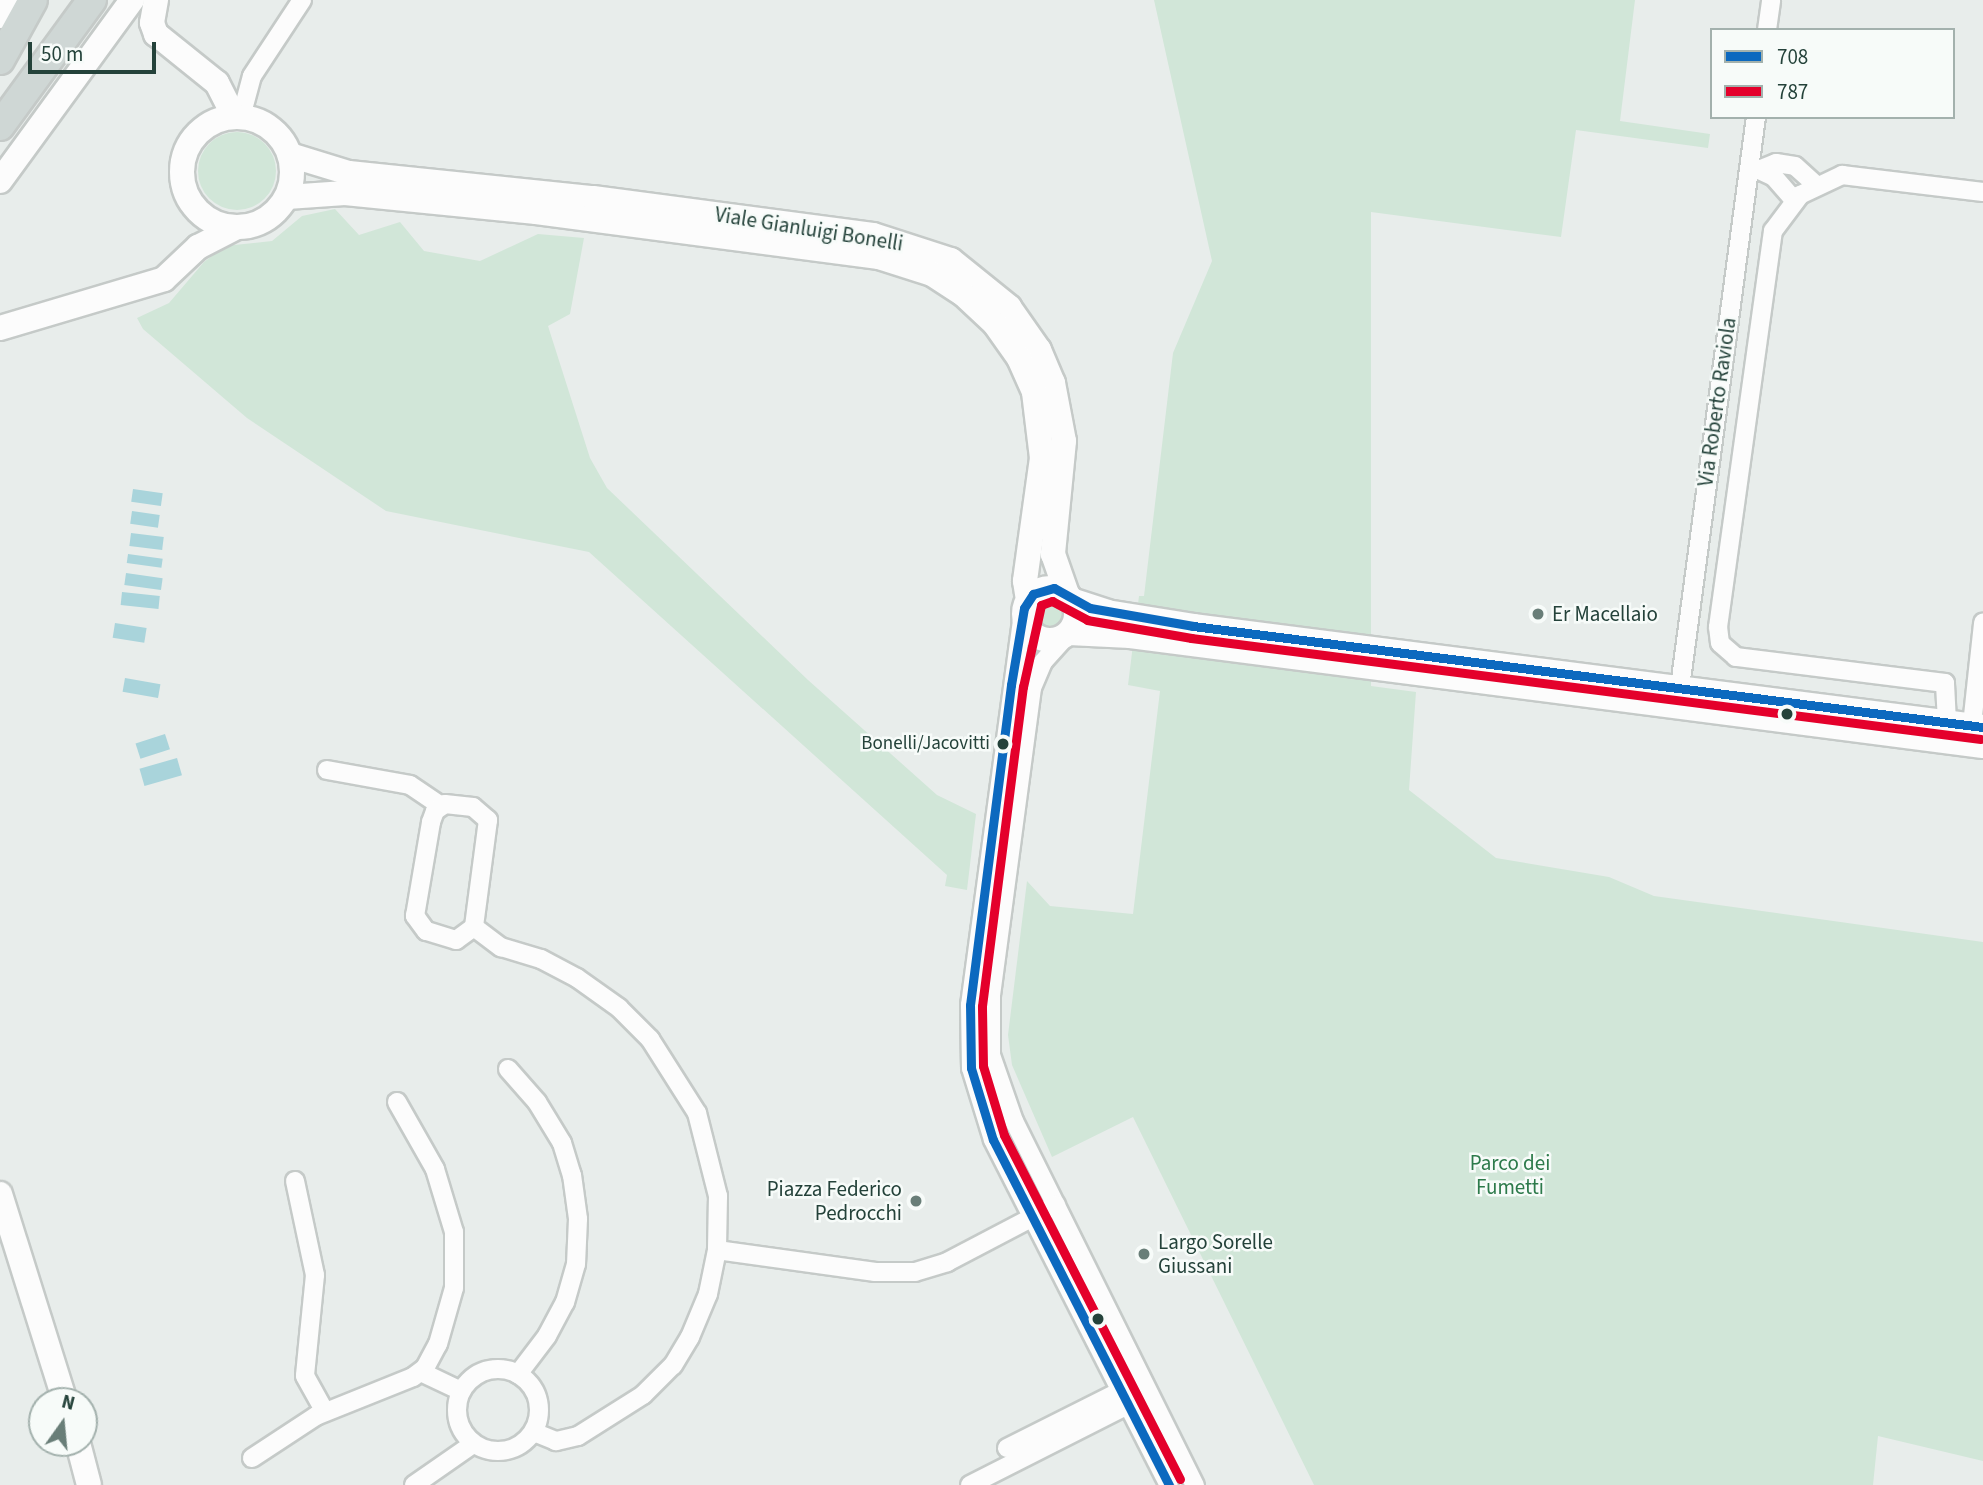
<!DOCTYPE html>
<html>
<head>
<meta charset="utf-8">
<style>
	body { margin:0 }
	#map { position:relative; width:1983px; height:1485px; overflow:hidden; background:#e8edeb; font-family:"Source Sans 3",sans-serif }
	div>[style] { position:absolute }
	.green>* { inset:0; background:#d1e6d8 }
	.round { border-radius:50% }
	.water>* { inset:0; background:#a9d4db; transform-origin:0 0 }
	.roads { filter:drop-shadow(2px 0 #c5cac8) drop-shadow(-2px 0 #c5cac8) drop-shadow(0 2px #c5cac8) drop-shadow(0 -2px #c5cac8) }
	.street>* { height:18px; margin:-9px; padding:0 9px; transform-origin:9px; border-radius:9px; background:#fcfcfc }
	.street>.ring { margin:-9px; padding:0; box-sizing:content-box; background:none; border:18px solid #fcfcfc; border-radius:50% }
	.secondary>* { height:24px; margin:-12px; padding:0 12px; transform-origin:12px; border-radius:12px; background:#fcfcfc }
	.secondary>.ring { margin:-12px; padding:0; box-sizing:content-box; background:none; border:24px solid #fcfcfc; border-radius:50% }
	.primary>* { height:28px; margin:-14px; padding:0 14px; transform-origin:14px; border-radius:14px; background:#cfd7d5 }
	.bus-1>* { height:9px; margin:-4.5px; padding:0 4.5px; transform-origin:4.5px; border-radius:4.5px; background:#0c69bf }
	.bus-2>* { height:9px; margin:-4.5px; padding:0 4.5px; transform-origin:4.5px; border-radius:4.5px; background:#e4002b }
	.dots>* { width:19px; height:19px; translate:-50% -50%; box-sizing:border-box; border:4px solid #f7fbf9; border-radius:50% }
	span { translate:-50% -50%; white-space:nowrap; text-align:center; line-height:1.15; -webkit-text-stroke:5px #f7fbf9; paint-order:stroke }
	.bus-label { font-size:19px; color:#24423a }
	.right { translate:-100% -50%; text-align:right }
	.street-label { font-size:21px; color:#24423a }
	.poi-label { font-size:21px; color:#24423a }
	.left { translate:0 -50%; text-align:left }
	.park-label { font-size:21px; color:#2d7a4b }
	.legend { position:absolute; left:1710px; top:28px; width:245px; height:91px; box-sizing:border-box; background:#f7fbf9; border:2px solid #a3b1ad; margin:0; padding:9px 12px; list-style:none; font-size:21px; color:#24423a }
	.legend li { display:flex; align-items:center; gap:14px; height:35px }
	.legend b { width:35px; border:2px solid #a3b1ad }
	.north { position:absolute; left:28px; top:1387px; width:70px; height:70px; box-sizing:border-box; background:#f7fbf9; border:2px solid #a3b1ad; border-radius:50%; rotate:15deg; font-size:19px; font-weight:700; line-height:28px; text-align:center; color:#24423a }
	.north::after { content:''; display:block; margin:auto; width:24px; height:32px; background:#697e78; clip-path:polygon(50% 0,100% 100%,50% 72%,0 100%) }
	.scale { position:absolute; left:28px; top:42px; width:128px; height:32px; box-sizing:border-box; border:4px solid #24423a; border-top:0; padding-left:9px; font-size:21px; line-height:24px; white-space:nowrap; color:#24423a; -webkit-text-stroke:5px #f7fbf9; paint-order:stroke }
</style>
</head>
<body>
<div id="map">
	<div class="green">
		<div style="clip-path:polygon(1154px 0,1635px 0,1620px 121px,1710px 134px,1708px 148px,1576px 130px,1561px 237px,1371px 212px,1371px 686px,1416px 692px,1409px 790px,1496px 858px,1609px 877px,1654px 896px,1983px 942px,1983px 1461px,1878px 1436px,1873px 1485px,1314px 1485px,1133px 1117px,1052px 1157px,1012px 1065px,1008px 1035px,1027px 881px,1050px 906px,1133px 914px,1160px 691px,1128px 685px,1139px 596px,1144px 596px,1173px 353px,1212px 261px)"></div>
		<div class="round" style="left:198px;top:132px;width:78px;height:78px"></div>
		<div style="clip-path:polygon(335px 209px,359px 235px,400px 222px,424px 251px,480px 261px,538px 234px,584px 238px,570px 314px,548px 326px,590px 458px,607px 488px,808px 680px,937px 795px,976px 814px,967px 890px,945px 886px,947px 875px,589px 552px,386px 511px,247px 418px,143px 329px,137px 318px,169px 303px,204px 262px,225px 246px,272px 241px,302px 216px)"></div>
		<div class="round" style="left:1032px;top:597px;width:36px;height:36px"></div>
	</div>
	<div class="water">
		<div style="left:133px;top:489px;width:30px;height:13px;rotate:8deg"></div>
		<div style="left:132px;top:511px;width:28px;height:13px;rotate:8deg"></div>
		<div style="left:131px;top:533px;width:33px;height:13px;rotate:7deg"></div>
		<div style="left:128px;top:554px;width:35px;height:9px;rotate:8deg"></div>
		<div style="left:126px;top:573px;width:37px;height:12px;rotate:8deg"></div>
		<div style="left:122px;top:592px;width:38px;height:13px;rotate:6deg"></div>
		<div style="left:115px;top:623px;width:32px;height:15px;rotate:9deg"></div>
		<div style="left:125px;top:678px;width:36px;height:14px;rotate:10deg"></div>
		<div style="left:165px;top:734px;width:16px;height:31px;rotate:72deg"></div>
		<div style="left:177px;top:758px;width:18px;height:39px;rotate:74deg"></div>
	</div>
	<div class="roads">
		<div class="street">
			<div style="left:1767px;top:30px;width:30px;rotate:-82deg"></div>
			<div style="left:241px;top:117px;width:42px;rotate:-75deg"></div>
			<div style="left:252px;top:76px;width:91px;rotate:-56.7deg"></div>
			<div style="left:1753px;top:167px;width:23px;rotate:25deg"></div>
			<div style="left:1774px;top:177px;width:32px;rotate:49deg"></div>
			<div style="left:1761px;top:169px;width:16px;rotate:-22deg"></div>
			<div style="left:1776px;top:163px;width:19px;rotate:9deg"></div>
			<div style="left:1795px;top:166px;width:30px;rotate:42deg"></div>
			<div style="left:1023px;top:613px;width:396px;rotate:97.7deg"></div>
			<div style="left:970px;top:1005px;width:63px;rotate:89.1deg"></div>
			<div style="left:971px;top:1068px;width:75px;rotate:73deg"></div>
			<div style="left:993px;top:1140px;width:387px;rotate:63deg"></div>
			<div style="left:1069px;top:633px;width:39px;rotate:132deg"></div>
			<div style="left:1043px;top:662px;width:28px;rotate:113deg"></div>
			<div style="left:1032px;top:688px;width:312px;rotate:97.6deg"></div>
			<div style="left:991px;top:997px;width:58px;rotate:90deg"></div>
			<div style="left:991px;top:1055px;width:70px;rotate:70.8deg"></div>
			<div style="left:1014px;top:1121px;width:407px;rotate:63.6deg"></div>
			<div style="left:1680px;top:687px;width:575px;rotate:-82.41deg"></div>
			<div style="left:1947px;top:722px;width:39px;rotate:-93deg"></div>
			<div style="left:1945px;top:683px;width:211px;rotate:-172.9deg"></div>
			<div style="left:1736px;top:657px;width:21px;rotate:-139deg"></div>
			<div style="left:1720px;top:643px;width:16px;rotate:-97deg"></div>
			<div style="left:1718px;top:627px;width:400px;rotate:-82.1deg"></div>
			<div style="left:1773px;top:231px;width:45px;rotate:-53.1deg"></div>
			<div style="left:1800px;top:195px;width:47px;rotate:-25.5deg"></div>
			<div style="left:1842px;top:175px;width:142px;rotate:6.9deg"></div>
			<div style="left:1972px;top:725px;width:103px;rotate:-83.8deg"></div>
			<div style="left:327px;top:770px;width:84px;rotate:10.2deg"></div>
			<div style="left:410px;top:785px;width:37px;rotate:34deg"></div>
			<div style="left:445px;top:804px;width:28px;rotate:6deg"></div>
			<div style="left:473px;top:807px;width:20px;rotate:41deg"></div>
			<div style="left:488px;top:820px;width:108px;rotate:97.5deg"></div>
			<div style="left:474px;top:927px;width:22px;rotate:144deg"></div>
			<div style="left:456px;top:940px;width:31px;rotate:-163deg"></div>
			<div style="left:426px;top:931px;width:19px;rotate:-126deg"></div>
			<div style="left:415px;top:916px;width:95px;rotate:-80.3deg"></div>
			<div style="left:431px;top:822px;width:12px;rotate:-70deg"></div>
			<div style="left:435px;top:811px;width:12px;rotate:-35deg"></div>
			<div style="left:474px;top:927px;width:34px;rotate:37deg"></div>
			<div style="left:501px;top:947px;width:42px;rotate:16.7deg"></div>
			<div style="left:541px;top:959px;width:41px;rotate:27.8deg"></div>
			<div style="left:577px;top:978px;width:52px;rotate:35.5deg"></div>
			<div style="left:619px;top:1008px;width:44px;rotate:45deg"></div>
			<div style="left:650px;top:1039px;width:88px;rotate:57.6deg"></div>
			<div style="left:697px;top:1113px;width:86px;rotate:75.8deg"></div>
			<div style="left:718px;top:1196px;width:54px;rotate:91.1deg"></div>
			<div style="left:717px;top:1250px;width:45px;rotate:101.6deg"></div>
			<div style="left:708px;top:1294px;width:47px;rotate:112.7deg"></div>
			<div style="left:690px;top:1337px;width:33px;rotate:121deg"></div>
			<div style="left:673px;top:1365px;width:42px;rotate:135deg"></div>
			<div style="left:643px;top:1395px;width:77px;rotate:147.8deg"></div>
			<div style="left:578px;top:1436px;width:23px;rotate:167deg"></div>
			<div style="left:556px;top:1441px;width:24px;rotate:-158deg"></div>
			<div style="left:508px;top:1069px;width:44px;rotate:48.7deg"></div>
			<div style="left:537px;top:1102px;width:48px;rotate:58.6deg"></div>
			<div style="left:562px;top:1143px;width:34px;rotate:73deg"></div>
			<div style="left:572px;top:1175px;width:44px;rotate:82.2deg"></div>
			<div style="left:578px;top:1219px;width:45px;rotate:92.5deg"></div>
			<div style="left:576px;top:1264px;width:40px;rotate:106deg"></div>
			<div style="left:565px;top:1302px;width:38px;rotate:118deg"></div>
			<div style="left:547px;top:1336px;width:48px;rotate:127.3deg"></div>
			<div style="left:295px;top:1181px;width:96px;rotate:78deg"></div>
			<div style="left:315px;top:1275px;width:101px;rotate:95.7deg"></div>
			<div style="left:305px;top:1376px;width:41px;rotate:60.9deg"></div>
			<div style="left:717px;top:1250px;width:160px;rotate:7.9deg"></div>
			<div style="left:875px;top:1272px;width:40px"></div>
			<div style="left:915px;top:1272px;width:34px;rotate:-17deg"></div>
			<div style="left:947px;top:1262px;width:123px;rotate:-27.6deg"></div>
			<div class="ring" style="left:457px;top:1369px;width:64px;height:64px"></div>
			<div style="left:421px;top:1372px;width:44px;rotate:25.4deg"></div>
			<div style="left:1007px;top:1448px;width:127px;rotate:-26.6deg"></div>
			<div style="left:252px;top:1458px;width:77px;rotate:-33.3deg"></div>
			<div style="left:316px;top:1416px;width:105px;rotate:-21.9deg"></div>
			<div style="left:413px;top:1377px;width:15px;rotate:-37deg"></div>
			<div style="left:425px;top:1368px;width:27px;rotate:-62deg"></div>
			<div style="left:438px;top:1344px;width:58px;rotate:-74.1deg"></div>
			<div style="left:454px;top:1288px;width:56px;rotate:-90deg"></div>
			<div style="left:454px;top:1232px;width:66px;rotate:-106.8deg"></div>
			<div style="left:435px;top:1169px;width:77px;rotate:-119.6deg"></div>
			<div style="left:414px;top:1485px;width:72px;rotate:-34.8deg"></div>
			<div style="left:970px;top:1485px;width:177px;rotate:-26.9deg"></div>
		</div>
		<div class="secondary">
			<div style="left:156px;top:0;width:23px;rotate:100deg"></div>
			<div style="left:152px;top:23px;width:12px;rotate:70deg"></div>
			<div style="left:156px;top:34px;width:78px;rotate:38.8deg"></div>
			<div style="left:217px;top:83px;width:38px;rotate:63deg"></div>
			<div style="left:0;top:16px;width:17px;rotate:-69deg"></div>
			<div class="ring" style="left:182px;top:117px;width:86px;height:86px"></div>
			<div style="left:290px;top:155px;width:62px;rotate:17deg"></div>
			<div style="left:349px;top:173px;width:245px;rotate:5.9deg"></div>
			<div style="left:593px;top:198px;width:282px;rotate:7.5deg"></div>
			<div style="left:873px;top:235px;width:82px;rotate:17.8deg"></div>
			<div style="left:951px;top:260px;width:75px;rotate:39deg"></div>
			<div style="left:1009px;top:307px;width:52px;rotate:55.1deg"></div>
			<div style="left:1039px;top:350px;width:36px;rotate:67deg"></div>
			<div style="left:1053px;top:383px;width:59px;rotate:79.3deg"></div>
			<div style="left:1064px;top:441px;width:114px;rotate:95.6deg"></div>
			<div style="left:1053px;top:554px;width:42px;rotate:70.7deg"></div>
			<div style="left:0;top:181px;width:224px;rotate:-53.9deg"></div>
			<div style="left:287px;top:197px;width:58px;rotate:-3.9deg"></div>
			<div style="left:345px;top:193px;width:192px;rotate:5.7deg"></div>
			<div style="left:536px;top:212px;width:346px;rotate:7.5deg"></div>
			<div style="left:879px;top:257px;width:56px;rotate:17.8deg"></div>
			<div style="left:932px;top:274px;width:37px;rotate:33deg"></div>
			<div style="left:963px;top:294px;width:44px;rotate:43.2deg"></div>
			<div style="left:995px;top:324px;width:42px;rotate:54.8deg"></div>
			<div style="left:1019px;top:358px;width:37px;rotate:66deg"></div>
			<div style="left:1034px;top:392px;width:66px;rotate:83.1deg"></div>
			<div style="left:1042px;top:458px;width:124px;rotate:97.9deg"></div>
			<div style="left:1025px;top:581px;width:19px;rotate:81deg"></div>
			<div style="left:0;top:328px;width:171px;rotate:-16.6deg"></div>
			<div style="left:164px;top:279px;width:47px;rotate:-43.3deg"></div>
			<div style="left:198px;top:247px;width:42px;rotate:-27.2deg"></div>
			<div class="ring" style="left:1024px;top:588px;width:28px;height:28px"></div>
			<div style="left:1071px;top:600px;width:38px;rotate:18deg"></div>
			<div style="left:1107px;top:612px;width:87px;rotate:9.2deg"></div>
			<div style="left:1193px;top:626px;width:796px;rotate:7.29deg"></div>
			<div style="left:1069px;top:633px;width:61px;rotate:2.8deg"></div>
			<div style="left:1130px;top:636px;width:860px;rotate:7.35deg"></div>
			<div style="left:0;top:1194px;width:217px;rotate:72.6deg"></div>
			<div style="left:78px;top:1443px;width:43px;rotate:75.3deg"></div>
		</div>
		<div class="primary">
			<div style="left:0;top:60px;width:68px;rotate:-61.2deg"></div>
			<div style="left:0;top:126px;width:156px;rotate:-53.9deg"></div>
		</div>
	</div>
	<div class="bus-1">
		<div style="left:1169px;top:1485px;width:387px;rotate:-117deg"></div>
		<div style="left:993px;top:1140px;width:75px;rotate:-107deg"></div>
		<div style="left:971px;top:1068px;width:63px;rotate:-90.9deg"></div>
		<div style="left:970px;top:1005px;width:323px;rotate:-82.7deg"></div>
		<div style="left:1011px;top:685px;width:78px;rotate:-80.4deg"></div>
		<div style="left:1024px;top:608px;width:17px;rotate:-57deg"></div>
		<div style="left:1033px;top:594px;width:22px;rotate:-16deg"></div>
		<div style="left:1054px;top:588px;width:41px;rotate:29.1deg"></div>
		<div style="left:1090px;top:608px;width:105px;rotate:9.9deg"></div>
		<div style="left:1193px;top:626px;width:796px;rotate:7.29deg"></div>
	</div>
	<div class="bus-2">
		<div style="left:1180px;top:1479px;width:386px;rotate:-117.1deg"></div>
		<div style="left:1004px;top:1135px;width:72px;rotate:-106.9deg"></div>
		<div style="left:983px;top:1066px;width:60px;rotate:-91deg"></div>
		<div style="left:982px;top:1006px;width:322px;rotate:-82.7deg"></div>
		<div style="left:1023px;top:687px;width:84px;rotate:-77.6deg"></div>
		<div style="left:1041px;top:605px;width:12px;rotate:-20deg"></div>
		<div style="left:1052px;top:601px;width:40px;rotate:28deg"></div>
		<div style="left:1087px;top:620px;width:106px;rotate:9.8deg"></div>
		<div style="left:1191px;top:638px;width:796px;rotate:7.29deg"></div>
	</div>
	<div class="dots">
		<div style="left:1538px;top:614px;background:#697e78"></div>
		<div style="left:1787px;top:714px;background:#24423a"></div>
		<div style="left:1003px;top:744px;background:#24423a"></div>
		<div style="left:916px;top:1201px;background:#697e78"></div>
		<div style="left:1144px;top:1254px;background:#697e78"></div>
		<div style="left:1098px;top:1319px;background:#24423a"></div>
	</div>
	<div class="bus-label">
		<span class="right" style="left:990px;top:744px">Bonelli/Jacovitti</span>
	</div>
	<div class="street-label">
		<span style="left:809px;top:229px;rotate:9deg">Viale Gianluigi Bonelli</span>
		<span style="left:1717px;top:402px;rotate:-82deg">Via Roberto Raviola</span>
	</div>
	<div class="poi-label">
		<span class="left" style="left:1552px;top:614px">Er Macellaio</span>
		<span class="right" style="left:902px;top:1201px">Piazza Federico<br>Pedrocchi</span>
		<span class="left" style="left:1158px;top:1254px">Largo Sorelle<br>Giussani</span>
	</div>
	<div class="park-label">
		<span style="left:1510px;top:1175px">Parco dei<br>Fumetti</span>
	</div>
	<ul class="legend">
	<li><b style="height:9px;background:#0c69bf"></b>708</li>
	<li><b style="height:9px;background:#e4002b"></b>787</li>
	</ul>
	<div class="north">N</div>
	<div class="scale">50 m</div>
</div>
</body>
</html>
